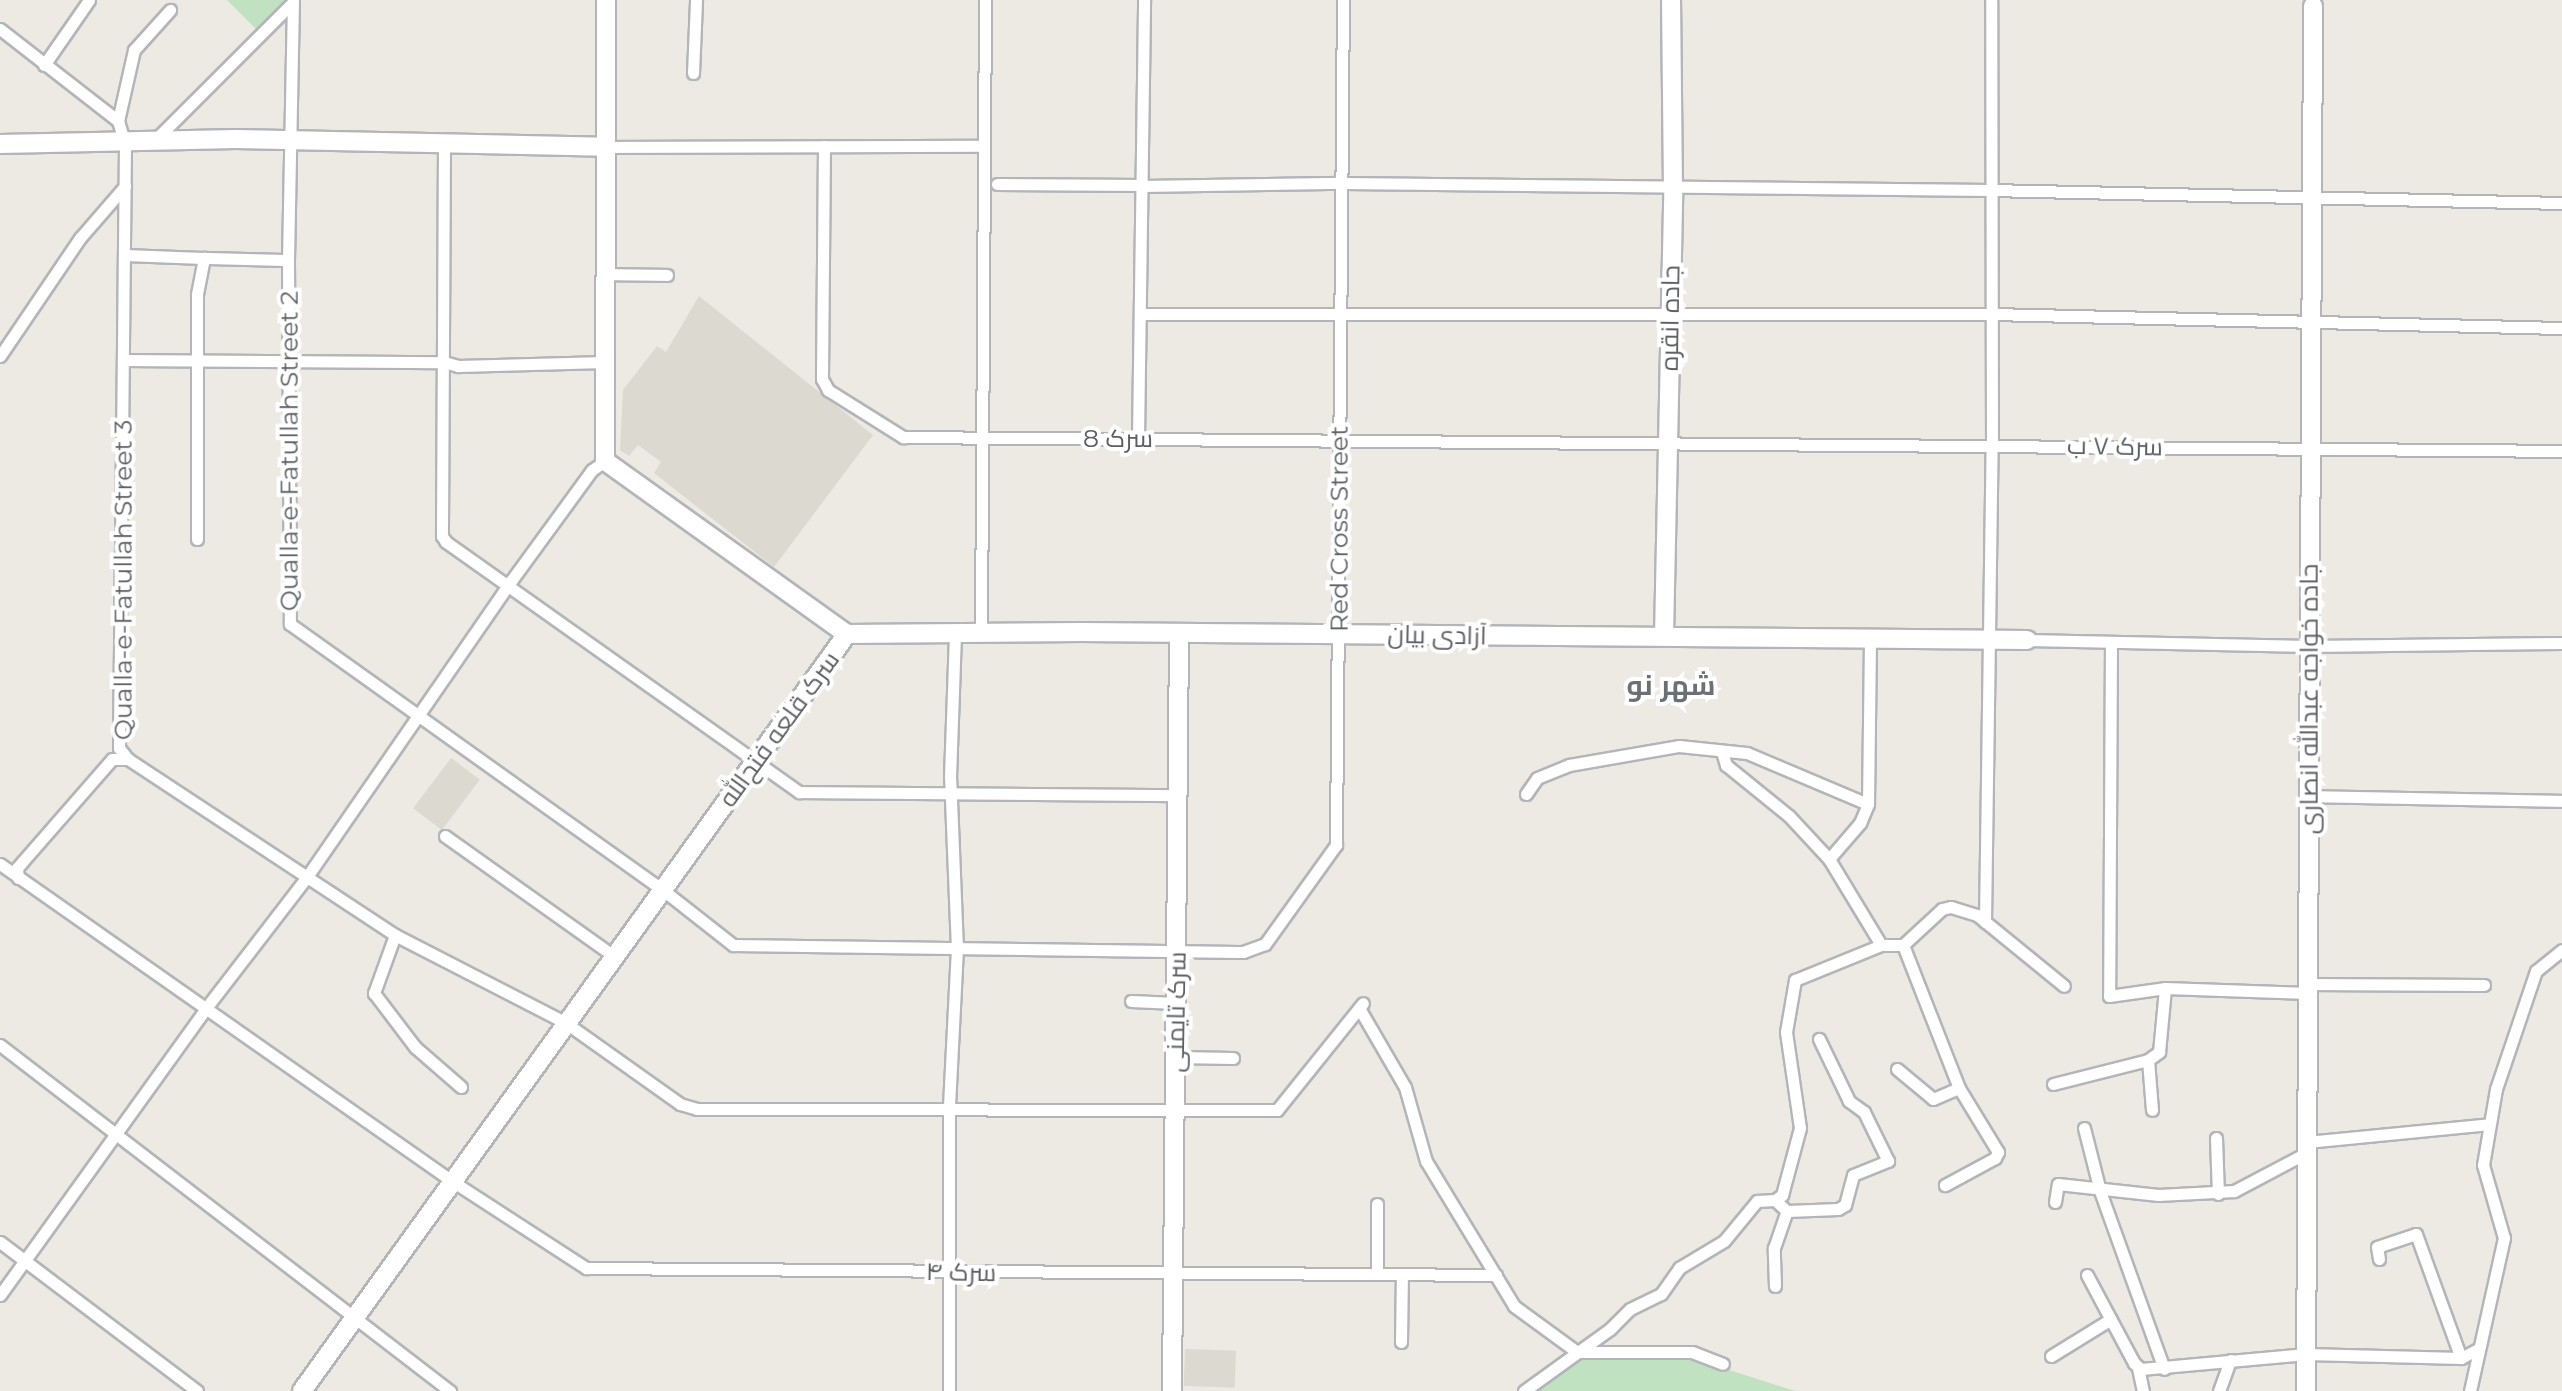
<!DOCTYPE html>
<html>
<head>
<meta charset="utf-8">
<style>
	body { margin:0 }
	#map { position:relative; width:2562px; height:1391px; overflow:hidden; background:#eceae2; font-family:Montserrat,Cairo,sans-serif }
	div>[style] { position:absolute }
	.education>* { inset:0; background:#dcd9d1; transform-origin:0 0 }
	.green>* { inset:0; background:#c1e2c1 }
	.roads { filter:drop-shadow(2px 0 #b3b5b9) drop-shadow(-2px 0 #b3b5b9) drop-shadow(0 2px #b3b5b9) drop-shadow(0 -2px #b3b5b9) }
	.street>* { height:11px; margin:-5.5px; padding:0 5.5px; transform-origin:5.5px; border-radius:5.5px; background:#fff }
	.secondary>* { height:18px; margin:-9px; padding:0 9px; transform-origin:9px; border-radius:9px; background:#fff }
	span { translate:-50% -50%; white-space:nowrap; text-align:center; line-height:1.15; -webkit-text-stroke:8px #fff; paint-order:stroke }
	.street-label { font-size:25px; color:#5b5e62 }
	.neighbourhood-label { font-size:28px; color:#6c7074; font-weight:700 }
</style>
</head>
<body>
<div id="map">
	<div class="education">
		<div style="clip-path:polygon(699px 296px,873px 435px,774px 567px,654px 473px,661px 462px,638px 445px,629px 456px,620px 450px,623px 390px,657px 346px,666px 352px)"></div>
		<div style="left:451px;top:758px;width:36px;height:63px;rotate:37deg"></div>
		<div style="left:1185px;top:1349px;width:51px;height:37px;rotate:2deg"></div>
	</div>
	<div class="green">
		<div style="clip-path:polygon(227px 0,285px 0,258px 31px)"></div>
		<div style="clip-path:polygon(1606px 1355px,1664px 1359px,1683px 1355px,1795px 1391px,1531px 1391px,1579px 1358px)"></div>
	</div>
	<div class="roads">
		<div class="street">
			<div style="left:293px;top:0;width:260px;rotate:91.1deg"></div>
			<div style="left:288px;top:260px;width:364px;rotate:89.7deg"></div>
			<div style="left:290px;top:624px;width:458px;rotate:35.5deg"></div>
			<div style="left:663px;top:890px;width:89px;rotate:38.2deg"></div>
			<div style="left:733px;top:945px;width:510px;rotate:0.79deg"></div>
			<div style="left:1243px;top:952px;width:23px;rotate:-20deg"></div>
			<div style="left:1265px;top:944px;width:122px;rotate:-54.4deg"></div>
			<div style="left:1336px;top:845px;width:845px;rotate:-89.53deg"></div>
			<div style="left:0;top:29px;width:150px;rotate:37.9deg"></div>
			<div style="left:118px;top:121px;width:24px;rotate:73deg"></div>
			<div style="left:125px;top:144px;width:604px;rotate:90.57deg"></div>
			<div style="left:119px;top:748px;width:14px;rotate:51deg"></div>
			<div style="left:128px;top:759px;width:320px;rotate:33.4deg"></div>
			<div style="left:395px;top:935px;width:192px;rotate:27.2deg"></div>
			<div style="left:566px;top:1023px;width:140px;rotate:35.4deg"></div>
			<div style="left:680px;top:1104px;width:18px;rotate:16deg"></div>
			<div style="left:697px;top:1109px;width:580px;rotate:0.1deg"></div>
			<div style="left:1277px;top:1110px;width:137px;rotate:-51.2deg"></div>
			<div style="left:44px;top:65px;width:79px;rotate:-55.3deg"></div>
			<div style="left:693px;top:73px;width:73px;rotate:-87.6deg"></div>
			<div style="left:118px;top:121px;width:73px;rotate:-77.3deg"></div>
			<div style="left:134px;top:50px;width:54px;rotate:-48deg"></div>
			<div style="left:155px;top:140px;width:194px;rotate:-45deg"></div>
			<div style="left:444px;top:146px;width:390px;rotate:90.3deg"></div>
			<div style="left:442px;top:536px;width:7px;rotate:56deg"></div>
			<div style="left:446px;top:542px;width:433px;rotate:35.3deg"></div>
			<div style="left:799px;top:792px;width:379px;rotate:0.5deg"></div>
			<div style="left:824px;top:146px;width:233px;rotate:90.5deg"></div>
			<div style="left:822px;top:379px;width:13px;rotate:61deg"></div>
			<div style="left:828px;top:390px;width:89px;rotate:32.1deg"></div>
			<div style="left:903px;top:437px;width:1659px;rotate:0.48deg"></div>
			<div style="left:604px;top:147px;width:380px;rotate:-0.2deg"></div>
			<div style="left:997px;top:184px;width:145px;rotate:0.4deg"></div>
			<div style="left:1142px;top:186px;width:202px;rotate:-0.9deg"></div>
			<div style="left:1344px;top:183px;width:645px;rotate:0.62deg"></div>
			<div style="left:1989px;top:190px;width:573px;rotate:1.3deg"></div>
			<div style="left:124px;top:255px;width:80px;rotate:2.1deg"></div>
			<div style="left:604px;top:274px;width:63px;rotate:0.9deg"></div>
			<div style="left:1140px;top:314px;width:852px"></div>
			<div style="left:1992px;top:314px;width:570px;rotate:1.41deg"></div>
			<div style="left:0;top:356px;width:143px;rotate:-55.9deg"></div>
			<div style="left:80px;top:238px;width:69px;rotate:-49.1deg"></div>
			<div style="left:123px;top:360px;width:321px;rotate:0.4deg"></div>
			<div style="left:444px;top:362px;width:15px;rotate:16deg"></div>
			<div style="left:458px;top:366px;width:147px;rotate:-1.6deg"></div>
			<div style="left:1138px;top:437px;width:437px;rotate:-89.2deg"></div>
			<div style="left:197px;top:539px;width:245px;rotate:-90deg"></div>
			<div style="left:197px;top:294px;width:37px;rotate:-79deg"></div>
			<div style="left:204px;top:258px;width:84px;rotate:1.4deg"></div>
			<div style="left:981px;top:632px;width:632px;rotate:-89.64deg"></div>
			<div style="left:2027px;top:640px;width:282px;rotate:1.2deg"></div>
			<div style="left:2309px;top:646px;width:253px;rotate:-0.7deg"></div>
			<div style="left:2111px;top:642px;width:354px;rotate:90.3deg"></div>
			<div style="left:2109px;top:996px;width:57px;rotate:-8.1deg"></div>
			<div style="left:2165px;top:988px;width:143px;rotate:2deg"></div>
			<div style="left:1722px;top:752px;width:14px;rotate:73deg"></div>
			<div style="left:1726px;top:765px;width:81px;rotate:39deg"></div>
			<div style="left:1789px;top:816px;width:59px;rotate:47.1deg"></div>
			<div style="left:1829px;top:859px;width:100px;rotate:58.8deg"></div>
			<div style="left:1526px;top:794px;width:19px;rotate:-55deg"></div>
			<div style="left:1537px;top:778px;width:35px;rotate:-22deg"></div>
			<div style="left:1569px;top:765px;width:112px;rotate:-9.8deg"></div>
			<div style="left:1679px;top:746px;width:68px;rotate:5.9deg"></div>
			<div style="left:1747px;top:753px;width:131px;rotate:22.9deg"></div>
			<div style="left:1868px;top:804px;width:165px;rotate:-89.3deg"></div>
			<div style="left:2309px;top:796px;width:253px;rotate:1.1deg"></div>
			<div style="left:445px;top:836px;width:207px;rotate:35.4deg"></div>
			<div style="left:1829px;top:859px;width:48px;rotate:-49.3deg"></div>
			<div style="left:1860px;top:823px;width:21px;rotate:-67deg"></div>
			<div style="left:0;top:864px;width:552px;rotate:35.04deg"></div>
			<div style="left:452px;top:1181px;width:160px;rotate:33deg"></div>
			<div style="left:586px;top:1268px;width:910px;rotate:0.44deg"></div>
			<div style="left:18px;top:878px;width:10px;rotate:-96deg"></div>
			<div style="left:17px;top:868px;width:9px;rotate:-49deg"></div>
			<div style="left:23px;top:861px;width:135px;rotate:-48.9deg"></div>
			<div style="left:112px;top:759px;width:16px"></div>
			<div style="left:1985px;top:922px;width:479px;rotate:-89.2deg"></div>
			<div style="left:1992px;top:443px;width:443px;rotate:-90.1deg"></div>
			<div style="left:395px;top:935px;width:62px;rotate:109.9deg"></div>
			<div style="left:374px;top:993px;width:68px;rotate:52.8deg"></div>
			<div style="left:415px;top:1047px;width:61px;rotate:41deg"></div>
			<div style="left:1903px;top:945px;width:154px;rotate:68.6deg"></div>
			<div style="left:1959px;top:1088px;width:75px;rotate:58.6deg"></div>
			<div style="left:1998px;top:1152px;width:7px;rotate:117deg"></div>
			<div style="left:1995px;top:1158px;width:57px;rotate:151.6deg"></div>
			<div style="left:2308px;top:984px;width:176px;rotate:0.3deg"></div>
			<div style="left:1131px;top:1001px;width:45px;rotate:2.5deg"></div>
			<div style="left:1359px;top:1008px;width:91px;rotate:59.8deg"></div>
			<div style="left:1405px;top:1087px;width:77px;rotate:74.2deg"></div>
			<div style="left:1426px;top:1161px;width:170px;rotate:58.7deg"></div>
			<div style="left:1514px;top:1306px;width:78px;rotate:36.1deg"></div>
			<div style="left:1577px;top:1352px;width:115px"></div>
			<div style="left:1692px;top:1352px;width:33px;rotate:21deg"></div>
			<div style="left:0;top:1045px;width:568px;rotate:37.56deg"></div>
			<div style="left:1175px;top:1057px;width:58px;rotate:1deg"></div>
			<div style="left:2148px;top:1060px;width:50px;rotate:85.4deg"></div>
			<div style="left:1897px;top:1069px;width:47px;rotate:39.8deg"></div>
			<div style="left:1933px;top:1099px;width:28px;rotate:-23deg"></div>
			<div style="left:2053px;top:1084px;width:98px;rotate:-14.2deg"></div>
			<div style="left:2148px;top:1060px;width:14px;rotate:-36deg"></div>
			<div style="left:2159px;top:1052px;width:64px;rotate:-84.6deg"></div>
			<div style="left:2084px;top:1128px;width:65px;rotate:75.7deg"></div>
			<div style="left:2100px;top:1191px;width:189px;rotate:70.2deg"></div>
			<div style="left:2216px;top:1138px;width:56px;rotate:88deg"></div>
			<div style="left:2307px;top:1142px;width:183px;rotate:-5.6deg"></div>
			<div style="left:1775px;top:1200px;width:16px;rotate:43deg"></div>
			<div style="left:1787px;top:1211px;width:51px;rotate:-2.2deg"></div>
			<div style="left:1838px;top:1209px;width:8px;rotate:-30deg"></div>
			<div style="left:1845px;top:1205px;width:31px;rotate:-75deg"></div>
			<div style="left:1853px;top:1175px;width:38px;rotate:-22deg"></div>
			<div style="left:1888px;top:1161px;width:55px;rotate:-116.1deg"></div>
			<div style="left:1864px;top:1112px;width:19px;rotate:-144deg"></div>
			<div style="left:1849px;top:1101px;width:69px;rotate:-115.8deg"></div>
			<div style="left:2055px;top:1202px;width:18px;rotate:-81deg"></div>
			<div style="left:2058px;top:1184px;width:101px;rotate:6.3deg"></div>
			<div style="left:2158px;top:1195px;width:76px;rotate:-3deg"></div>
			<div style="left:2234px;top:1191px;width:84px;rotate:-27.8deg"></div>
			<div style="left:0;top:1242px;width:247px;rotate:37.1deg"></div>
			<div style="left:2379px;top:1259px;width:12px;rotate:-99deg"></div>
			<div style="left:2377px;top:1247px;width:41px;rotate:-18.4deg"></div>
			<div style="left:2416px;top:1234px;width:132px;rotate:70.1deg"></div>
			<div style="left:1377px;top:1273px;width:69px;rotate:-90deg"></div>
			<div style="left:2087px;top:1275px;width:100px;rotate:61.9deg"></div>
			<div style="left:2134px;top:1363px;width:9px;rotate:41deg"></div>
			<div style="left:2141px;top:1369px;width:166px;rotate:-5.2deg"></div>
			<div style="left:2306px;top:1354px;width:155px;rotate:1.5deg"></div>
			<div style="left:2461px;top:1358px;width:19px;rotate:-28deg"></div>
			<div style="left:1775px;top:1286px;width:38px;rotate:-92deg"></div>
			<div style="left:1774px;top:1248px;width:39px;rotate:-71deg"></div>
			<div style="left:0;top:1295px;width:353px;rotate:-54.3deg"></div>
			<div style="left:206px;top:1008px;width:164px;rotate:-52.4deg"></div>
			<div style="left:306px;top:878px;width:361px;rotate:-55.4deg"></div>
			<div style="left:511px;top:581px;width:137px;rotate:-53.9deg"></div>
			<div style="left:592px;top:470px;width:16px;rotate:-35deg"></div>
			<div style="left:1401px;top:1342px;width:68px;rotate:-89.2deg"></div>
			<div style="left:2051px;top:1356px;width:70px;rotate:-31.7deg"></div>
			<div style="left:2138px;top:1368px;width:24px;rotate:78deg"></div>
			<div style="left:949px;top:1391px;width:285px;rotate:-90deg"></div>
			<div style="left:949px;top:1106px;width:157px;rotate:-87.1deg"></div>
			<div style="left:957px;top:949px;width:172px;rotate:-92.3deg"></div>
			<div style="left:950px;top:777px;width:145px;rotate:-88deg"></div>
			<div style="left:1524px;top:1391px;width:106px;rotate:-35.8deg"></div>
			<div style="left:1610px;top:1329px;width:28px;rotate:-45deg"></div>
			<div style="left:1630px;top:1309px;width:34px;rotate:-26deg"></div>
			<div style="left:1661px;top:1294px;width:32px;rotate:-55deg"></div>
			<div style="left:1679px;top:1268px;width:52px;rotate:-31deg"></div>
			<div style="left:1724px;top:1241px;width:52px;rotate:-50.5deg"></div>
			<div style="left:1757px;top:1201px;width:18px;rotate:-3deg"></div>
			<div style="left:1775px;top:1200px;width:9px;rotate:-36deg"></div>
			<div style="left:1782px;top:1195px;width:69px;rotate:-75deg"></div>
			<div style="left:1800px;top:1128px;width:97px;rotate:-98.3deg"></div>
			<div style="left:1786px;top:1032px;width:53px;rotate:-80.2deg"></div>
			<div style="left:1795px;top:980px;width:93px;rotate:-22.1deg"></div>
			<div style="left:1881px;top:945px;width:22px"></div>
			<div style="left:1903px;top:945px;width:53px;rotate:-42.7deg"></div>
			<div style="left:1942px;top:909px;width:9px;rotate:-13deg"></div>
			<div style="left:1951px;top:907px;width:27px;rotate:17deg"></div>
			<div style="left:1977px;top:915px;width:112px;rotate:39.2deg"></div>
			<div style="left:2219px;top:1391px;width:33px;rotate:-70deg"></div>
			<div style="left:2470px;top:1391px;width:157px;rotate:-77.5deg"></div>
			<div style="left:2504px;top:1238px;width:76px;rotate:-106deg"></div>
			<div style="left:2483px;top:1165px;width:77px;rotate:-80.3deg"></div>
			<div style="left:2496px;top:1089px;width:125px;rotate:-71.3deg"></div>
			<div style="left:2536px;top:971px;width:33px;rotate:-39deg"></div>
		</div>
		<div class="secondary">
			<div style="left:606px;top:0;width:461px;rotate:90.1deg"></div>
			<div style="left:605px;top:461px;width:297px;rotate:35.6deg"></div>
			<div style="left:0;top:144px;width:236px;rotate:-1.2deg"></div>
			<div style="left:236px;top:139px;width:368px;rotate:1.2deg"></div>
			<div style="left:847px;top:634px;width:234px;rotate:-0.5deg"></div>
			<div style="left:1081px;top:632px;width:946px;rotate:0.48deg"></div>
			<div style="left:1664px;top:636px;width:447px;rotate:-88.8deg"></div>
			<div style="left:1673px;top:189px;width:189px;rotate:-90.6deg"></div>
			<div style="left:302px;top:1391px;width:933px;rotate:-54.25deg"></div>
			<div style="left:1172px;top:1391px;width:758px;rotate:-89.47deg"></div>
			<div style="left:2306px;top:1391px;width:1385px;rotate:-89.71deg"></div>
		</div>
	</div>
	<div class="street-label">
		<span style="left:1670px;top:318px;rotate:-89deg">جاده انقره</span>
		<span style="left:1118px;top:438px">سرک 8</span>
		<span style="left:2115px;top:446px;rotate:1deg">سرک ۷ ب</span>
		<span style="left:289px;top:451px;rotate:-90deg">Qualla-e-Fatullah Street 2</span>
		<span style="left:1339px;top:529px;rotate:-90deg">Red Cross Street</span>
		<span style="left:123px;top:580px;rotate:-90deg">Qualla-e-Fatullah Street 3</span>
		<span style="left:1437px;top:635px;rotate:1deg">آزادی بیان</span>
		<span style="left:2309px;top:699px;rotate:-90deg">جاده خواجه عبدالله انصاری</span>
		<span style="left:779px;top:729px;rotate:-54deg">سرک قلعه فتح‌الله</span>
		<span style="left:1176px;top:1012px;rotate:-89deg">سرک تایمنی</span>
		<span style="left:961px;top:1272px;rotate:1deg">سرک ۴</span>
	</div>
	<div class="neighbourhood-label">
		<span style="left:1671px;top:685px">شهر نو</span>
	</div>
</div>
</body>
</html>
